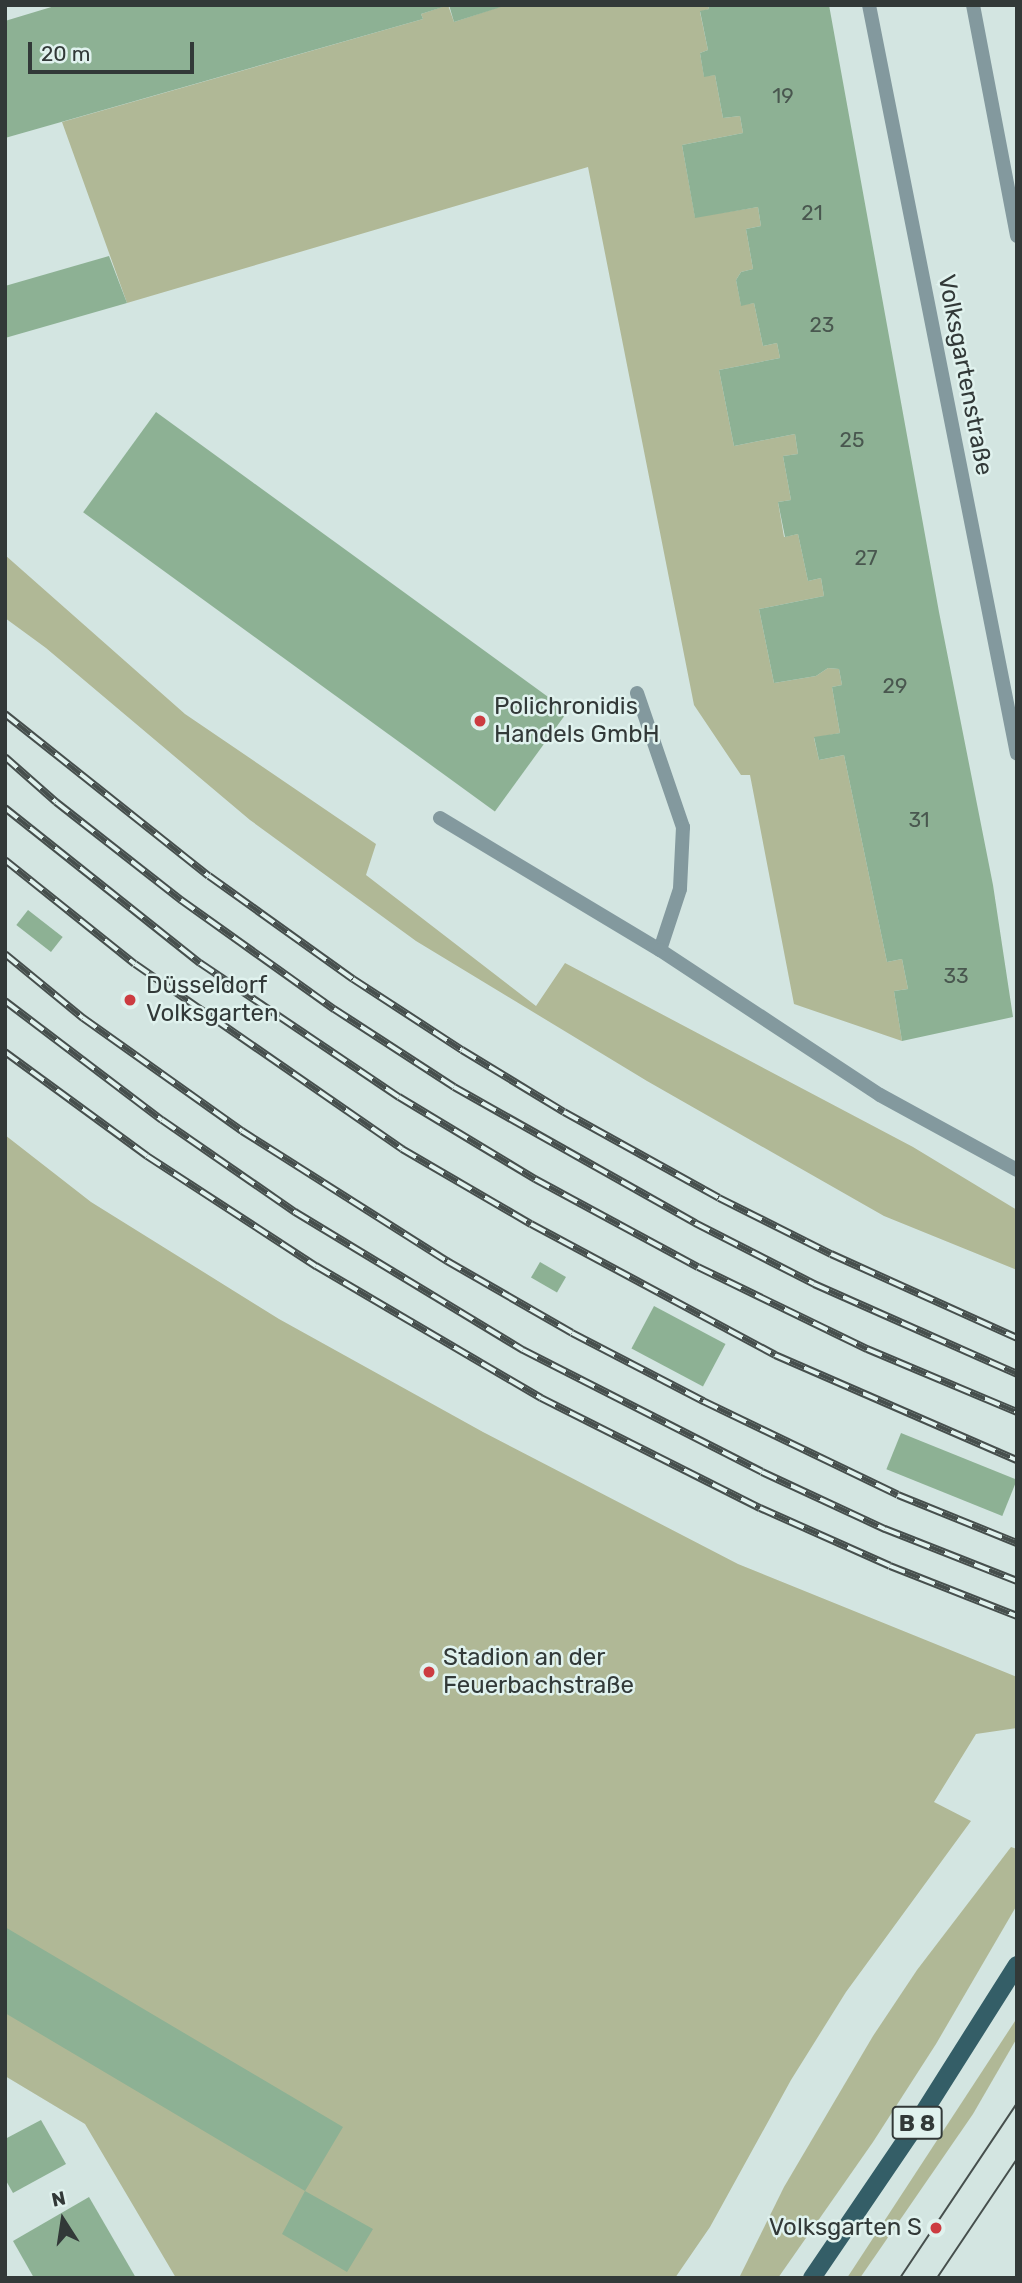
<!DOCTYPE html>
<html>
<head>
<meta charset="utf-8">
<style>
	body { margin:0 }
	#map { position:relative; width:1022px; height:2283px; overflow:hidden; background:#d3e5e1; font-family:Rubik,sans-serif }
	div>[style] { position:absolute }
	.green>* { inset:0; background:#b0b896 }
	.building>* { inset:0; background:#8db194; transform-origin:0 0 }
	.lane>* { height:14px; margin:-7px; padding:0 7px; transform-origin:7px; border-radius:7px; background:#83999e }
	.street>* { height:14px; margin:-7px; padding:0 7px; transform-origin:7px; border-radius:7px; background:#83999e }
	.primary>* { height:18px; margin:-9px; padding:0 9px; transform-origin:9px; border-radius:9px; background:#345e67 }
	.tram>* { height:2px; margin:-1px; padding:0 1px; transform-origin:1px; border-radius:1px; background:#464f4d }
	.rail>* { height:8px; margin-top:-4px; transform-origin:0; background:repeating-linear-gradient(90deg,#e0f2ee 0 16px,#464f4d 0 32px); box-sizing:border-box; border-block:2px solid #464f4d }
	.dots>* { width:19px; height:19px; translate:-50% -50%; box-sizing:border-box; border:4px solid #e0f2ee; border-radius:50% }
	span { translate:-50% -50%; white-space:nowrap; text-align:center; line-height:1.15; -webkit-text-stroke:5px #e0f2ee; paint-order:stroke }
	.number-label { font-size:21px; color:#49574f }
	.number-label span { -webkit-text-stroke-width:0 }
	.shield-label span { padding:2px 5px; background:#e0f2ee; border:2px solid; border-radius:5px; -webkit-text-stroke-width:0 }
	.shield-label { font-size:23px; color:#323938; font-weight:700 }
	.street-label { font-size:24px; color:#323938 }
	.poi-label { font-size:24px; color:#323938 }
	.left { translate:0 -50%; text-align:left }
	.right { translate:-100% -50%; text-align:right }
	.frame { position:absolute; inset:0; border:7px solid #323938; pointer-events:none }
	.north { position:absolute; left:28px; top:2185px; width:70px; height:70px; -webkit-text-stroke:5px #e0f2ee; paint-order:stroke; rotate:348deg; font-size:19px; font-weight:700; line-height:28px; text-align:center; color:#323938 }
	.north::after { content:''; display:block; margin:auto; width:24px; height:32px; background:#323938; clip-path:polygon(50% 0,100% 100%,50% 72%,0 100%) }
	.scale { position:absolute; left:28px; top:42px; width:166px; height:32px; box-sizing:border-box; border:4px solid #323938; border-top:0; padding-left:9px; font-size:21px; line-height:24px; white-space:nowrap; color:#323938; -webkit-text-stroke:5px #e0f2ee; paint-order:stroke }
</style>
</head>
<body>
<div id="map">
	<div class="green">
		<div style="clip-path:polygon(448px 5px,454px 22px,505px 5px,708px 5px,709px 9px,700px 12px,708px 50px,700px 53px,704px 76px,715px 75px,723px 118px,740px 116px,743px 133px,682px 145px,695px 217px,758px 207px,761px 226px,746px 229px,753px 269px,741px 272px,736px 280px,741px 305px,754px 303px,763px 346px,777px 343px,780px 358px,719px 370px,734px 446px,795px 434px,798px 454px,783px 456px,791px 500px,778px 502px,784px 537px,798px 534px,808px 581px,821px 578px,824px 596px,759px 609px,774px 683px,816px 676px,828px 668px,839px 669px,842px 685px,832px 687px,840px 733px,814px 738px,819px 760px,844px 755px,887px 962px,902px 959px,908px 989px,894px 991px,902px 1041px,794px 1004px,750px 775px,741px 775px,694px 705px,588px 167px,127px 303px,62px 122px,423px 19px,421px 14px)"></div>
		<div style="clip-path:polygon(5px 555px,185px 714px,376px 844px,366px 875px,536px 1006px,565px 963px,913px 1147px,1017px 1210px,1017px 1270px,884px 1216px,647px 1081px,416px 941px,250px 820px,46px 648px,5px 618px)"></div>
		<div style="clip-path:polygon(5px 1135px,91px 1202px,279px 1319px,483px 1432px,738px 1564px,1017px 1677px,1017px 1728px,976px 1734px,934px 1802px,971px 1821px,846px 1992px,791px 2080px,710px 2227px,675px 2278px,176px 2278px,85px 2124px,5px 2076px)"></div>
		<div style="clip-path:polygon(1011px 1847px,1017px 1849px,1017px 1905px,936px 2044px,873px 2142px,778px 2278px,739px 2278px,784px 2187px,873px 2036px,917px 1970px)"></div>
		<div style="clip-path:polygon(1017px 2018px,1017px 2038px,973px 2114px,860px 2278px,847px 2278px)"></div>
	</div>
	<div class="building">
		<div style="clip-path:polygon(58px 5px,446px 5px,446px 6px,421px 14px,423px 19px,5px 138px,5px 21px)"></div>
		<div style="clip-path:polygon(449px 5px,504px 5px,504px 6px,454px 22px)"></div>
		<div style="clip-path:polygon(708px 5px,829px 5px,939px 612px,993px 885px,1013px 1017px,902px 1041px,894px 991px,908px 989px,902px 959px,887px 962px,844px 755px,819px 760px,814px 737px,840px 733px,832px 687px,842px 685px,839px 669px,828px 668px,816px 676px,774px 683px,759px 609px,824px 596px,821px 578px,808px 581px,798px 534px,785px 537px,778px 502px,791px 500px,783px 456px,798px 454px,795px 434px,734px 446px,719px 370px,780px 358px,777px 343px,763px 346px,754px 303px,741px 306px,736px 280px,741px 272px,753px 269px,746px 229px,761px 226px,758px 207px,695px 218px,682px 145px,743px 133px,740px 116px,723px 118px,715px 75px,704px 77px,700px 53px,708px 50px,700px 11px,709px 9px)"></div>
		<div style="clip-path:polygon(109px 256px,127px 303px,5px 338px,5px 286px)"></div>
		<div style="left:156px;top:412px;width:509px;height:124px;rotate:36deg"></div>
		<div style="left:28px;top:910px;width:44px;height:19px;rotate:38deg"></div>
		<div style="left:540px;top:1262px;width:30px;height:18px;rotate:30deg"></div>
		<div style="left:654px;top:1306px;width:81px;height:48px;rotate:28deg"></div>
		<div style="left:901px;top:1433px;width:125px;height:39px;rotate:22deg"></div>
		<div style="clip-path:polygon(5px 1927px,343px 2127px,305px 2191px,373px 2229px,347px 2272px,282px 2234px,305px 2191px,5px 2013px)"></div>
		<div style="clip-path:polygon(41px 2120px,66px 2164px,13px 2193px,5px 2179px,5px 2139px)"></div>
		<div style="clip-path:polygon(89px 2197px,136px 2278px,34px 2278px,13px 2241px)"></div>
	</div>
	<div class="lane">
		<div style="left:637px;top:693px;width:142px;rotate:71.1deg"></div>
		<div style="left:683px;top:827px;width:62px;rotate:92.8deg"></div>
		<div style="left:680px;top:889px;width:64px;rotate:108.2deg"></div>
		<div style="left:440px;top:818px;width:257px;rotate:31deg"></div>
		<div style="left:660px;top:950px;width:263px;rotate:33.4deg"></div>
		<div style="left:880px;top:1095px;width:156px;rotate:28.7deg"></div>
	</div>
	<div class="street">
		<div style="left:869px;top:5px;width:763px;rotate:78.82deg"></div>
		<div style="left:973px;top:5px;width:235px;rotate:79.2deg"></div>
	</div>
	<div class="primary">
		<div style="left:812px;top:2278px;width:174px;rotate:-55.8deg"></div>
		<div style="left:910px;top:2134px;width:200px;rotate:-57.7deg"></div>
	</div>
	<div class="tram">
		<div style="left:900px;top:2278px;width:211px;rotate:-56.2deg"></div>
		<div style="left:937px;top:2278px;width:143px;rotate:-56.1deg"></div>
	</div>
	<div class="rail">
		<div style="left:5px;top:714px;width:260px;rotate:38.5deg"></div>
		<div style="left:209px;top:876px;width:177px;rotate:35.6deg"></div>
		<div style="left:353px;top:979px;width:130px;rotate:33.1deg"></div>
		<div style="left:462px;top:1050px;width:119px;rotate:31.3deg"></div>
		<div style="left:564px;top:1112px;width:177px;rotate:29deg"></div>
		<div style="left:719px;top:1198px;width:125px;rotate:26.6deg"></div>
		<div style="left:831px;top:1254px;width:204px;rotate:24.3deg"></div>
		<div style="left:5px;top:757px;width:68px;rotate:41.4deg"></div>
		<div style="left:56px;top:802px;width:159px;rotate:38.1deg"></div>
		<div style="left:181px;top:900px;width:188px;rotate:35.5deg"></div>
		<div style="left:334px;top:1009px;width:143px;rotate:33deg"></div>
		<div style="left:454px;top:1087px;width:277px;rotate:29.4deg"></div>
		<div style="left:695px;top:1223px;width:134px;rotate:27.1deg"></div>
		<div style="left:814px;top:1284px;width:222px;rotate:23.9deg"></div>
		<div style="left:5px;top:808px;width:249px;rotate:38.5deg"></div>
		<div style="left:200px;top:963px;width:240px;rotate:34deg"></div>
		<div style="left:399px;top:1097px;width:159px;rotate:31.1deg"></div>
		<div style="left:535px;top:1179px;width:185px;rotate:28.4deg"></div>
		<div style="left:698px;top:1267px;width:188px;rotate:25.9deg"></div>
		<div style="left:867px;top:1349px;width:163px;rotate:22.8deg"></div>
		<div style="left:5px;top:860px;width:166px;rotate:38.7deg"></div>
		<div style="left:135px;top:964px;width:325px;rotate:34.7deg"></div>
		<div style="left:402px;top:1149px;width:149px;rotate:30.2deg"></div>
		<div style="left:531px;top:1224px;width:277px;rotate:28.2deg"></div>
		<div style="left:775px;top:1355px;width:264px;rotate:23.5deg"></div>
		<div style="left:5px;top:954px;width:101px;rotate:39.4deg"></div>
		<div style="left:83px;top:1018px;width:195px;rotate:35.4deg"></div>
		<div style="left:242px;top:1131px;width:243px;rotate:32.4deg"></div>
		<div style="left:447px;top:1261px;width:144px;rotate:29.9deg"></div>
		<div style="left:572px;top:1333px;width:148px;rotate:27.4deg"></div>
		<div style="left:703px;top:1401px;width:216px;rotate:25.7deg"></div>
		<div style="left:898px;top:1495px;width:128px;rotate:22deg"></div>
		<div style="left:5px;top:1001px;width:197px;rotate:37.2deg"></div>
		<div style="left:162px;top:1120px;width:162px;rotate:34.7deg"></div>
		<div style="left:295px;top:1212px;width:267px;rotate:31.2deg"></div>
		<div style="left:523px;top:1350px;width:268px;rotate:27deg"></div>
		<div style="left:762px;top:1472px;width:136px;rotate:24.9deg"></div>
		<div style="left:885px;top:1529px;width:142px;rotate:21.5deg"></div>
		<div style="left:5px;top:1052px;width:176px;rotate:36.2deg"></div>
		<div style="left:147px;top:1156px;width:202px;rotate:33.1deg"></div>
		<div style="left:316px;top:1266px;width:261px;rotate:30.4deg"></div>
		<div style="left:541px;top:1398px;width:245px;rotate:26.7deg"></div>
		<div style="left:760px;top:1508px;width:142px;rotate:24deg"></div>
		<div style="left:890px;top:1566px;width:136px;rotate:21.5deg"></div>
	</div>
	<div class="dots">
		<div style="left:480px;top:721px;background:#cc3c41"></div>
		<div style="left:130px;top:1000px;background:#cc3c41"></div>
		<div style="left:429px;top:1672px;background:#cc3c41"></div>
		<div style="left:936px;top:2228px;background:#cc3c41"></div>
	</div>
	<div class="number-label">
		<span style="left:783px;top:96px">19</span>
		<span style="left:812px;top:213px">21</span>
		<span style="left:822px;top:325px">23</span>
		<span style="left:852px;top:440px">25</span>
		<span style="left:866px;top:558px">27</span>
		<span style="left:895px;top:686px">29</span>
		<span style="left:919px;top:820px">31</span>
		<span style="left:956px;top:976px">33</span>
	</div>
	<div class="shield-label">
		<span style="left:917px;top:2123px">B 8</span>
	</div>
	<div class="street-label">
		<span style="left:965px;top:375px;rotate:79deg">Volksgartenstraße</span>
	</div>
	<div class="poi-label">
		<span class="left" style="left:494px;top:721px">Polichronidis<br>Handels GmbH</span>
		<span class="left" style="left:146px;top:1000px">Düsseldorf<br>Volksgarten</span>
		<span class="left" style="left:443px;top:1672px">Stadion an der<br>Feuerbachstraße</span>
		<span class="right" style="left:922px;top:2228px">Volksgarten S</span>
	</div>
	<div class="frame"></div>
	<div class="north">N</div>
	<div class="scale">20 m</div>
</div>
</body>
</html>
